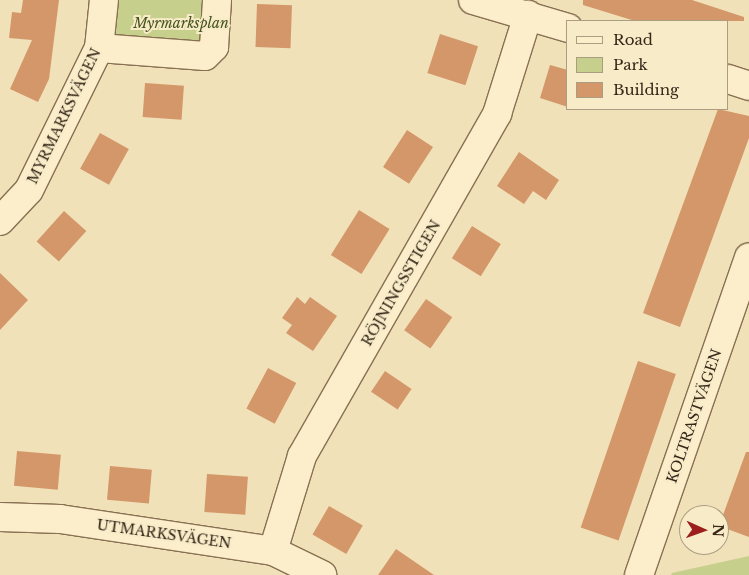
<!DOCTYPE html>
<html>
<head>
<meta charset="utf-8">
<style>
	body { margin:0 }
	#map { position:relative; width:749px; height:575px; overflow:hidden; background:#f1e1b8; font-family:"Libre Baskerville",serif }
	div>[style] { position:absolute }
	.green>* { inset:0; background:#c7cf8c }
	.building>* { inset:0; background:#d3976a; transform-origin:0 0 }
	.roads { filter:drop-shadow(1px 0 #887052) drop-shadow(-1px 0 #887052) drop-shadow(0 1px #887052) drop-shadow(0 -1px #887052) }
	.minor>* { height:28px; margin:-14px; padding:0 14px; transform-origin:14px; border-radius:14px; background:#fceecb }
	span { translate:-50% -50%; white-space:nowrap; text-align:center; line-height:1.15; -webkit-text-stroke:4px #f8ebc8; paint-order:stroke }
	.park-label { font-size:14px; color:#45541d; font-style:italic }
	.street-label { font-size:14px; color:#362719 }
	.legend { position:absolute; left:566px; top:20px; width:162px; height:90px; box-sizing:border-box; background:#f8ebc8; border:1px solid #aa9d82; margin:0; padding:6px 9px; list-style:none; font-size:15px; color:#362719 }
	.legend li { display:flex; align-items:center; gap:10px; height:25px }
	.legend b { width:25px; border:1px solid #aa9d82 }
	.north { position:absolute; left:679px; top:505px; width:50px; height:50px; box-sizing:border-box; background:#f8ebc8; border:1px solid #aa9d82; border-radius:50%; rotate:92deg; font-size:14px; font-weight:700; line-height:20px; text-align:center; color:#362719 }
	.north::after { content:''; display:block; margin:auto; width:18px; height:22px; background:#9c1e1d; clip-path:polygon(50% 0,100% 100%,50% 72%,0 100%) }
</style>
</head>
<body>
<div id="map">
	<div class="green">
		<div style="clip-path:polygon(114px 0,210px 0,201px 48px,110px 37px)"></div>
		<div style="clip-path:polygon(749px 556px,749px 575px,671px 575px,672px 573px)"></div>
	</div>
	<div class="building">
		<div style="clip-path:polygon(23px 0,59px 0,49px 79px,38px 102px,10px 89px,32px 40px,9px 38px,12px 12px,21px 13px)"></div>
		<div style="clip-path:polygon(583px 0,692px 0,744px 17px,744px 21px,635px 21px,583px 5px)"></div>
		<div style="left:257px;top:4px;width:35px;height:43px;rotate:2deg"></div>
		<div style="left:440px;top:34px;width:40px;height:41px;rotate:18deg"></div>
		<div style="clip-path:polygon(550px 65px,568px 70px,568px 107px,540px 98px)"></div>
		<div style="left:145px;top:83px;width:39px;height:34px;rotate:4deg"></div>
		<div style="clip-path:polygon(718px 109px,749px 116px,749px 138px,680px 327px,643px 313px)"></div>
		<div style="left:407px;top:130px;width:31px;height:44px;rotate:33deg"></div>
		<div style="left:100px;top:133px;width:33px;height:41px;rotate:29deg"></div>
		<div style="clip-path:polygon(519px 152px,559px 180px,546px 200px,533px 191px,524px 204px,497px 186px)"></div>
		<div style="left:359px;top:210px;width:36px;height:53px;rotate:32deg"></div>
		<div style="left:64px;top:211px;width:30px;height:41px;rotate:42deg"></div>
		<div style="left:472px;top:226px;width:34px;height:38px;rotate:32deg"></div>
		<div style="clip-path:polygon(0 273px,28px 300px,0 330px)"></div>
		<div style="clip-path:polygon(297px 297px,305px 304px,310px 297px,337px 316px,313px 351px,286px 333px,292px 325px,282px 318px)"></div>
		<div style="left:426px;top:299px;width:32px;height:38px;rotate:35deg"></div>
		<div style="left:638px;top:361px;width:40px;height:176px;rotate:19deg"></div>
		<div style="left:268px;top:368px;width:32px;height:46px;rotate:28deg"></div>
		<div style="left:385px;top:371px;width:32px;height:25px;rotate:34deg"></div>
		<div style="left:17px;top:451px;width:44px;height:35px;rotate:5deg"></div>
		<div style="clip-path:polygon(746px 452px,749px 452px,749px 537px,719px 526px)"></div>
		<div style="left:110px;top:466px;width:42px;height:34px;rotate:5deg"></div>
		<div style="left:207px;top:474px;width:41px;height:38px;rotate:4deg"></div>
		<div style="left:329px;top:506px;width:39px;height:33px;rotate:30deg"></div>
		<div style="clip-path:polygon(396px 549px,434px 575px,378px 575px)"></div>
	</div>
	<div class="roads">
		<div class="minor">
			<div style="left:473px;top:0;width:99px;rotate:16.4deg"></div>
			<div style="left:99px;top:48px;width:106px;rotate:4.3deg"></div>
			<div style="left:205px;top:56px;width:13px;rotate:-45deg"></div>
			<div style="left:214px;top:47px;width:47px;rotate:-86.3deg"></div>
			<div style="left:728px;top:79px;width:22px;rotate:18deg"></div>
			<div style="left:0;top:221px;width:42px;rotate:-46.9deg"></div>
			<div style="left:29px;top:190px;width:158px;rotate:-63.8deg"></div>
			<div style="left:99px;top:48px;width:48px;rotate:-84.1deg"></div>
			<div style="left:0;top:517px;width:60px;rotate:1.9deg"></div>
			<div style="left:60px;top:519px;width:215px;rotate:8.5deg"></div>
			<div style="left:273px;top:551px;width:55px;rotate:26.1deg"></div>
			<div style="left:273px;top:551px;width:99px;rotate:-73deg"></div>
			<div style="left:302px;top:456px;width:394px;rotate:-60.3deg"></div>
			<div style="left:497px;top:114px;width:104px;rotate:-72.6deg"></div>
			<div style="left:639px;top:575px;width:336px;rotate:-70.9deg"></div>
		</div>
	</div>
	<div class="park-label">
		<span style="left:181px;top:23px">Myrmarksplan</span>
	</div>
	<div class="street-label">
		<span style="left:64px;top:116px;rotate:-64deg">MYRMARKSVÄGEN</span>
		<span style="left:401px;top:283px;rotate:-60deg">RÖJNINGSSTIGEN</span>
		<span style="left:694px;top:416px;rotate:-71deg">KOLTRASTVÄGEN</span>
		<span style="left:164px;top:534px;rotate:8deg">UTMARKSVÄGEN</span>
	</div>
	<ul class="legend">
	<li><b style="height:6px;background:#fceecb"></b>Road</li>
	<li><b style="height:14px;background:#c7cf8c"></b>Park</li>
	<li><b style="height:14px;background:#d3976a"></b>Building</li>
	</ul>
	<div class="north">N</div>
</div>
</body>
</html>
